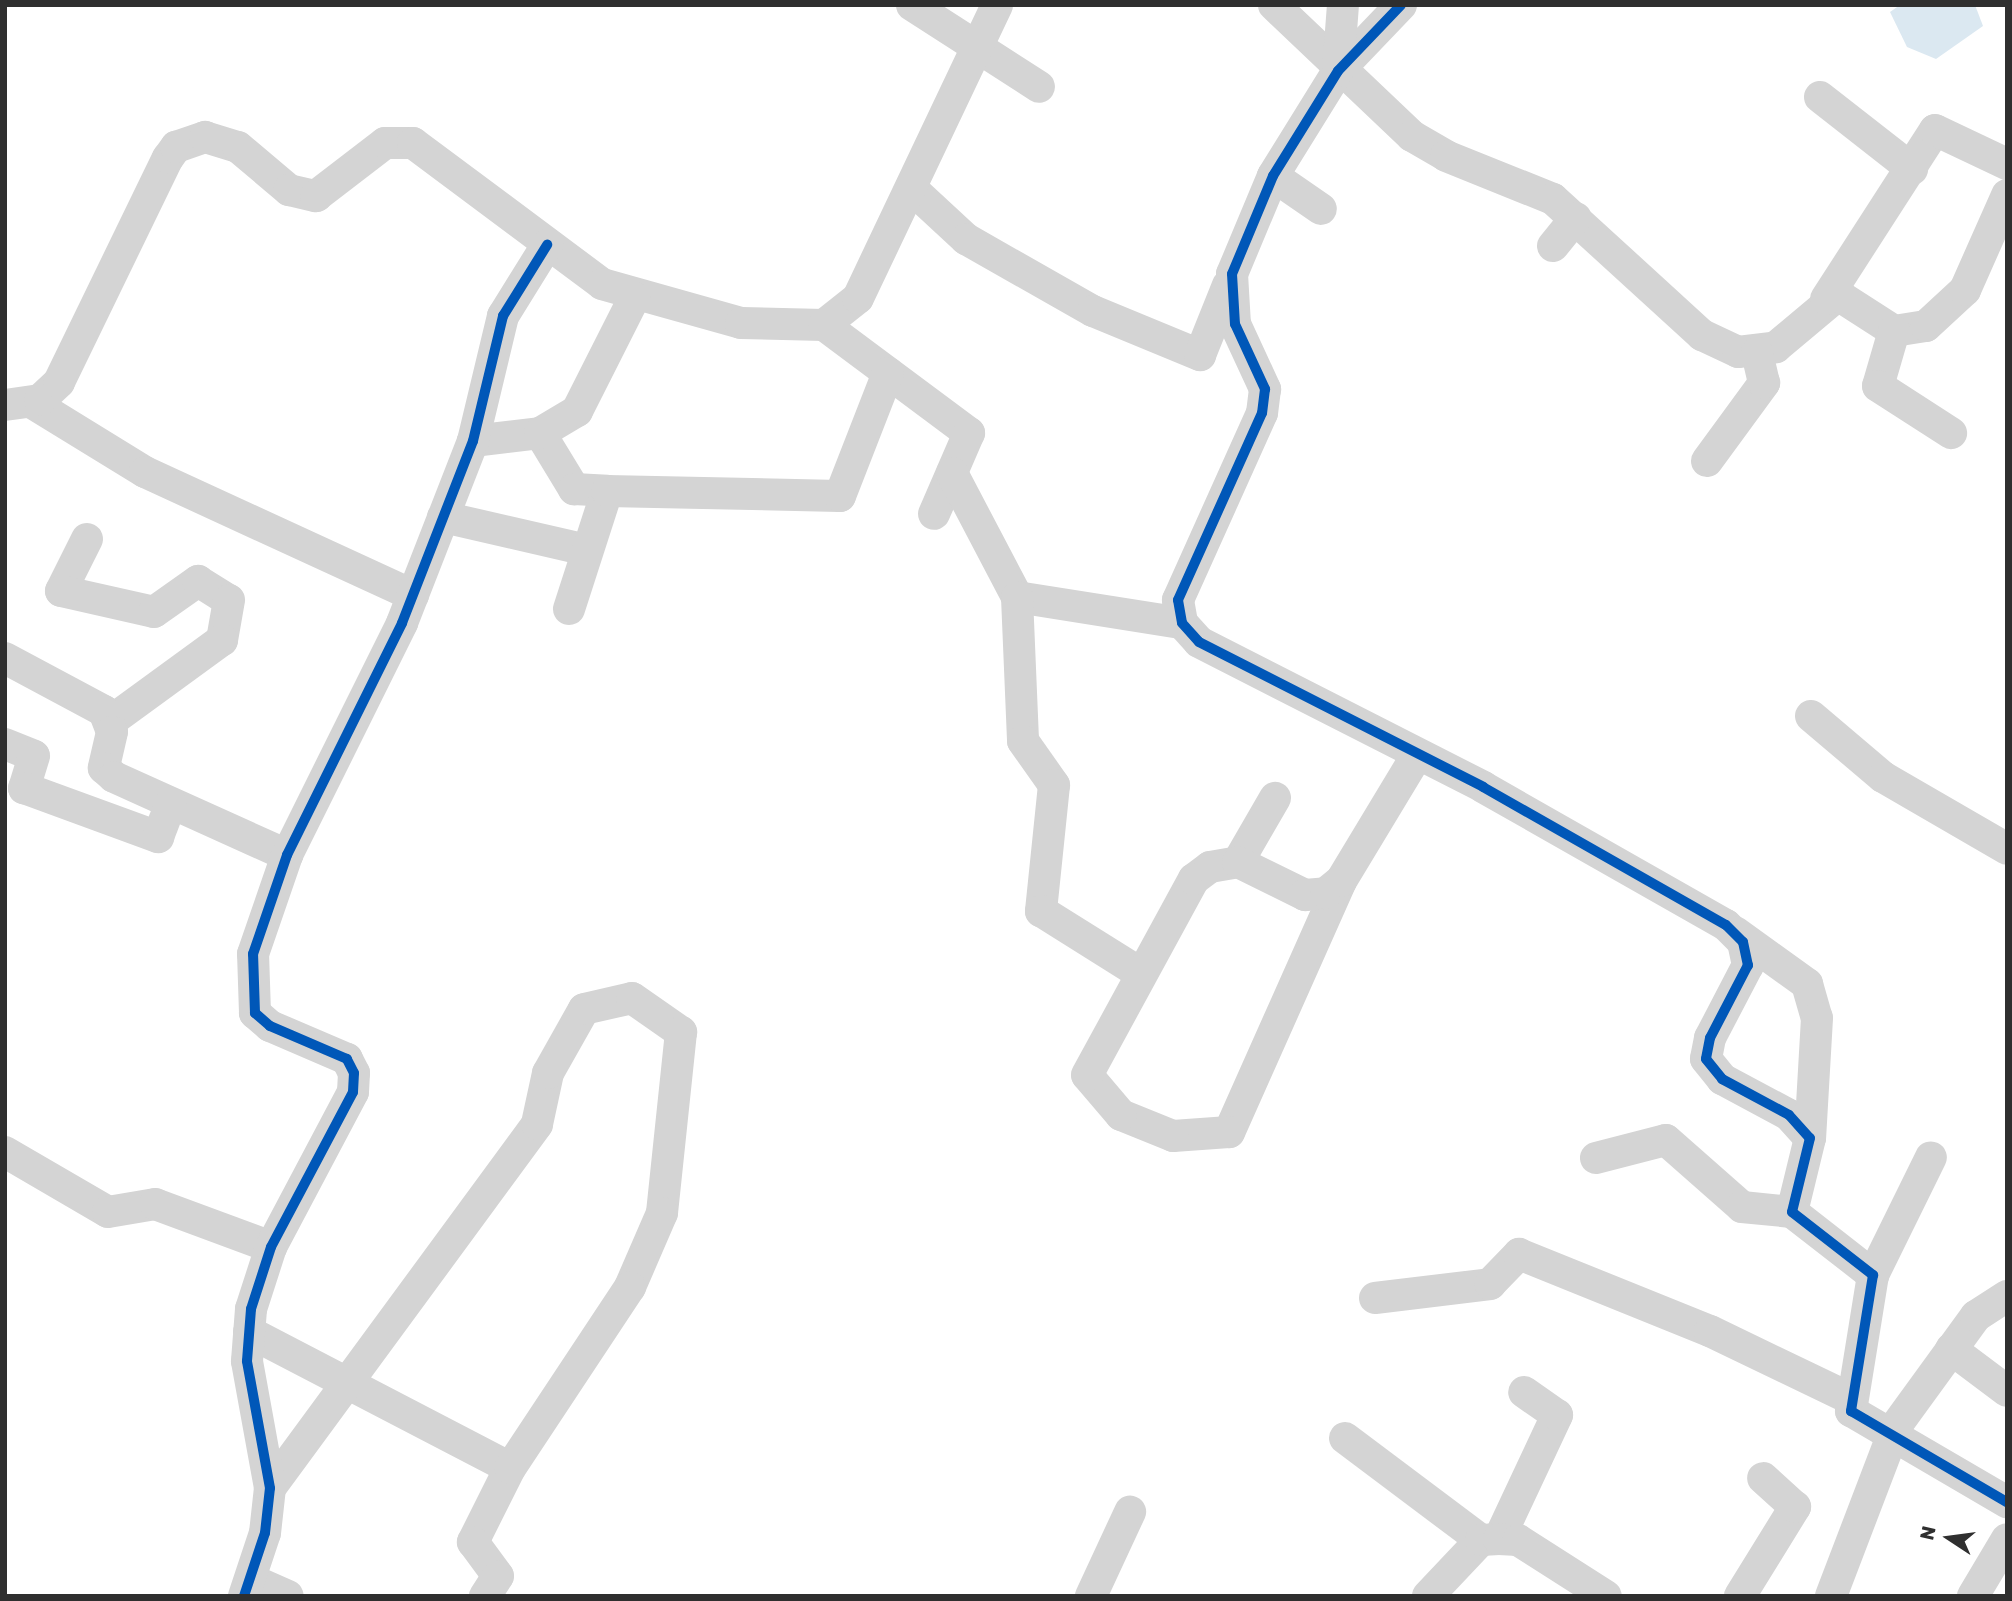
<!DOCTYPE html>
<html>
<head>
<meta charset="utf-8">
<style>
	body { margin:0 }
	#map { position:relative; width:2012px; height:1601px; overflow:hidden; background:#fff; font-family:Rubik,sans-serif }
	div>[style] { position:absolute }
	.water>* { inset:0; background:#dbe8f1 }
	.minor>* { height:32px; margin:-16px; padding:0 16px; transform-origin:16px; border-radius:16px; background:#d4d4d4 }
	.cycleway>* { height:10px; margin:-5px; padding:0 5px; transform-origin:5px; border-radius:5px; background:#0057b8 }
	span { translate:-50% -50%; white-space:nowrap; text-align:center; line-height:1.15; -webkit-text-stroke:7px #fff; paint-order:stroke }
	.frame { position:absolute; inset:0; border:7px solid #2f2f2f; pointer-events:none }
	.north { position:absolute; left:1914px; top:1503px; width:70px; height:70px; -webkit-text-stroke:5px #fff; paint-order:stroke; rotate:283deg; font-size:19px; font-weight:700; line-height:28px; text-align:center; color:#2f2f2f }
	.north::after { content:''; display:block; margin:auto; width:24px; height:32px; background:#2f2f2f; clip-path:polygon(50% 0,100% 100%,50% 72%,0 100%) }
</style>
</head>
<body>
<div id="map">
	<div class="water">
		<div style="clip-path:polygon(1900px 5px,1975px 5px,1983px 26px,1936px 59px,1907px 47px,1890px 12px)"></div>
	</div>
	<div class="minor">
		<div style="left:912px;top:5px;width:151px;rotate:32.8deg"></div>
		<div style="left:1274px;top:5px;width:190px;rotate:43.5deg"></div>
		<div style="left:1412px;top:136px;width:39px;rotate:30deg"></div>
		<div style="left:1446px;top:156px;width:115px;rotate:21.9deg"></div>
		<div style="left:1553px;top:199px;width:202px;rotate:42.4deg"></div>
		<div style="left:1702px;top:335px;width:40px;rotate:25deg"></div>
		<div style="left:1738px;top:352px;width:38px;rotate:-7deg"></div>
		<div style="left:1776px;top:347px;width:81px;rotate:-40deg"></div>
		<div style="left:1838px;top:295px;width:67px;rotate:32.7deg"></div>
		<div style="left:1894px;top:331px;width:32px;rotate:-9deg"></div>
		<div style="left:1926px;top:326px;width:53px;rotate:-42.7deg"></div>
		<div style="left:1965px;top:290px;width:104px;rotate:-66.1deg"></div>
		<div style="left:1401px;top:5px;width:91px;rotate:133.7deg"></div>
		<div style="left:1338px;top:71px;width:123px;rotate:121.8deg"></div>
		<div style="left:1273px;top:176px;width:106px;rotate:112.7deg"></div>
		<div style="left:1232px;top:274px;width:50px;rotate:86.6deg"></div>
		<div style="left:1235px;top:324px;width:72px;rotate:65.2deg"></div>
		<div style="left:1265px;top:389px;width:24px;rotate:97deg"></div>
		<div style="left:1262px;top:413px;width:205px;rotate:114.2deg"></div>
		<div style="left:1178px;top:600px;width:23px;rotate:80deg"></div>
		<div style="left:1182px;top:623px;width:25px;rotate:48deg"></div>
		<div style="left:1199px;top:642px;width:319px;rotate:27deg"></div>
		<div style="left:1483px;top:787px;width:279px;rotate:29.6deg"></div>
		<div style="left:1726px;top:925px;width:24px;rotate:45deg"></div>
		<div style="left:1743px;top:942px;width:24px;rotate:78deg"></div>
		<div style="left:1748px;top:965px;width:82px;rotate:117.5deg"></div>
		<div style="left:1710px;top:1038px;width:21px;rotate:101deg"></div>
		<div style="left:1706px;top:1059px;width:26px;rotate:51deg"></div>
		<div style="left:1722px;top:1079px;width:76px;rotate:28.2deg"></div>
		<div style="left:1789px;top:1115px;width:31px;rotate:48deg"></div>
		<div style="left:1810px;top:1138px;width:76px;rotate:103.7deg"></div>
		<div style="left:1792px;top:1212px;width:103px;rotate:37.9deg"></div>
		<div style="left:1873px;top:1275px;width:138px;rotate:99.2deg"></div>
		<div style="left:1851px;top:1411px;width:181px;rotate:30.3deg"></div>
		<div style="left:1338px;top:71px;width:66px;rotate:-85.7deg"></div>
		<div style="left:1820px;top:97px;width:117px;rotate:38deg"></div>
		<div style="left:1273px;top:176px;width:58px;rotate:34.5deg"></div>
		<div style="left:912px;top:189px;width:74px;rotate:42.8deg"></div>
		<div style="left:966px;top:239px;width:146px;rotate:29.6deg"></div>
		<div style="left:1093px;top:311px;width:116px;rotate:22.4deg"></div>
		<div style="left:1200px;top:355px;width:75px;rotate:-68.2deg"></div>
		<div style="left:1553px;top:246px;width:36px;rotate:-51deg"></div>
		<div style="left:1826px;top:299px;width:201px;rotate:-57.2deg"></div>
		<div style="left:1935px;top:130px;width:80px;rotate:25.3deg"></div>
		<div style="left:824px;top:325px;width:181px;rotate:36.7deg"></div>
		<div style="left:969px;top:433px;width:88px;rotate:113.4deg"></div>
		<div style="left:1894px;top:331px;width:57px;rotate:106.2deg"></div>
		<div style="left:1878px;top:386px;width:87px;rotate:32.8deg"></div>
		<div style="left:31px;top:402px;width:134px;rotate:31.6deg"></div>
		<div style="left:145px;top:472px;width:295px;rotate:24.7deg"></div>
		<div style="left:5px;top:405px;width:35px;rotate:-8deg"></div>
		<div style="left:40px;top:400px;width:26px;rotate:-43deg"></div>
		<div style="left:59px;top:382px;width:249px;rotate:-64.1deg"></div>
		<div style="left:168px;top:158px;width:14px;rotate:-54deg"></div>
		<div style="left:176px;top:147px;width:31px;rotate:-19deg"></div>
		<div style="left:205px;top:137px;width:34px;rotate:17deg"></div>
		<div style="left:238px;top:147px;width:67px;rotate:40.1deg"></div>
		<div style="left:289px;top:190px;width:28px;rotate:13deg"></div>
		<div style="left:316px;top:196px;width:87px;rotate:-37.5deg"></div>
		<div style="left:385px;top:143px;width:28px"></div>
		<div style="left:413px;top:143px;width:236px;rotate:36.7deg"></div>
		<div style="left:602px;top:284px;width:144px;rotate:15.7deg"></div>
		<div style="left:741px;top:323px;width:83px;rotate:1.4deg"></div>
		<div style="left:824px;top:325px;width:43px;rotate:-38.5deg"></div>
		<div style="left:858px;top:298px;width:324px;rotate:-64.6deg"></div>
		<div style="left:540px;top:433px;width:66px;rotate:58.7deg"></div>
		<div style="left:574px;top:489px;width:33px;rotate:3deg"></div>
		<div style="left:473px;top:441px;width:67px;rotate:-6.8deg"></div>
		<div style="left:540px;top:433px;width:43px;rotate:-30.7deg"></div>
		<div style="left:577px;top:411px;width:127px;rotate:-63.2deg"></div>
		<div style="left:1707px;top:461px;width:97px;rotate:-53.8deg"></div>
		<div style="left:1764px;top:383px;width:31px;rotate:-103deg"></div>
		<div style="left:952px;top:473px;width:140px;rotate:62.3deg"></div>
		<div style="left:1017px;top:597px;width:167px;rotate:9deg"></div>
		<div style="left:443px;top:517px;width:148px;rotate:12.9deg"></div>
		<div style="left:87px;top:539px;width:58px;rotate:116.6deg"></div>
		<div style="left:61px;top:591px;width:95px;rotate:12.7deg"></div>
		<div style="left:154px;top:612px;width:54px;rotate:-35.2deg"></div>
		<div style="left:198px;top:581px;width:36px;rotate:32deg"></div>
		<div style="left:229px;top:600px;width:41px;rotate:99.9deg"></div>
		<div style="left:222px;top:640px;width:137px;rotate:143.9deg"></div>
		<div style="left:1017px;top:597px;width:144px;rotate:87.6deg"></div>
		<div style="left:1023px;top:741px;width:54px;rotate:54.8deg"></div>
		<div style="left:1054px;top:785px;width:127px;rotate:95.9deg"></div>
		<div style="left:1041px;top:911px;width:117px;rotate:32.1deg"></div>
		<div style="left:569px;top:609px;width:124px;rotate:-72.1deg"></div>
		<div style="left:607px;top:491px;width:233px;rotate:1.2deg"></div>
		<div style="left:840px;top:496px;width:132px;rotate:-68.7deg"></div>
		<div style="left:5px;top:658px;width:112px;rotate:28.2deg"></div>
		<div style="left:104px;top:711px;width:22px;rotate:69deg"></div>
		<div style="left:112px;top:732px;width:37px;rotate:103deg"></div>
		<div style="left:104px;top:768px;width:13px;rotate:42deg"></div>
		<div style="left:114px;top:777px;width:190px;rotate:24.3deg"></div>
		<div style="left:1811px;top:716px;width:94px;rotate:40.3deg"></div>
		<div style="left:1883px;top:777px;width:143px;rotate:30.1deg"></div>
		<div style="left:5px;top:744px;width:31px;rotate:22deg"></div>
		<div style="left:34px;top:756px;width:34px;rotate:107deg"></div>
		<div style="left:24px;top:788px;width:143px;rotate:20.1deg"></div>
		<div style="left:158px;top:837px;width:36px;rotate:-69deg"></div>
		<div style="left:1238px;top:862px;width:74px;rotate:-60deg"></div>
		<div style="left:1341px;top:881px;width:275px;rotate:114deg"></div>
		<div style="left:1229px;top:1132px;width:56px;rotate:175.9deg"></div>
		<div style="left:1173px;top:1136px;width:56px;rotate:-158deg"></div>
		<div style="left:1121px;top:1115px;width:52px;rotate:-130.4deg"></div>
		<div style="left:1087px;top:1075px;width:223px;rotate:-61.4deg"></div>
		<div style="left:1194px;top:879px;width:20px;rotate:-37deg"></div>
		<div style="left:1210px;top:867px;width:28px;rotate:-10deg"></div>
		<div style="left:1238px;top:862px;width:75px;rotate:26.2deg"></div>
		<div style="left:1305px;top:895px;width:21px;rotate:-5deg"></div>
		<div style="left:1326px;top:893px;width:19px;rotate:-39deg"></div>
		<div style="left:1341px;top:881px;width:147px;rotate:-58.9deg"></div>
		<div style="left:1735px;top:932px;width:89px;rotate:35.8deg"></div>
		<div style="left:1807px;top:984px;width:35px;rotate:74deg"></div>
		<div style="left:1817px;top:1018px;width:120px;rotate:93.3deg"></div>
		<div style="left:5px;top:1152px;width:119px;rotate:30.2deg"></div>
		<div style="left:108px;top:1212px;width:48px;rotate:-9.7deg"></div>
		<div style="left:155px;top:1204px;width:124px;rotate:20.3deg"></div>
		<div style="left:1596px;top:1158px;width:72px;rotate:-14.4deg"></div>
		<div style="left:1666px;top:1140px;width:101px;rotate:41.4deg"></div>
		<div style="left:1742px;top:1207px;width:50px;rotate:5.7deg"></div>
		<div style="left:1873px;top:1275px;width:131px;rotate:-63.8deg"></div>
		<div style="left:1375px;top:1298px;width:116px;rotate:-6.9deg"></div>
		<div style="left:1490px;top:1284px;width:42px;rotate:-46deg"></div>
		<div style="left:1519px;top:1254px;width:206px;rotate:22deg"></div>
		<div style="left:1710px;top:1331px;width:154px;rotate:25.7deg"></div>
		<div style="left:249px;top:1332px;width:294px;rotate:27.5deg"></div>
		<div style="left:510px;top:1468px;width:83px;rotate:116.6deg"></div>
		<div style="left:473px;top:1542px;width:42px;rotate:53.7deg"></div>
		<div style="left:498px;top:1576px;width:24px;rotate:123deg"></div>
		<div style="left:1951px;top:1349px;width:70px;rotate:36.9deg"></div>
		<div style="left:1345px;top:1438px;width:170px;rotate:36.9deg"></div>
		<div style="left:270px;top:1488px;width:451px;rotate:-53.7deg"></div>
		<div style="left:537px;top:1124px;width:52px;rotate:-77.8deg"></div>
		<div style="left:548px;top:1073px;width:73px;rotate:-60.6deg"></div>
		<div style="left:584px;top:1009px;width:49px;rotate:-12.9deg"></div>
		<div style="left:632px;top:998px;width:60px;rotate:34.8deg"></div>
		<div style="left:681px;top:1032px;width:182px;rotate:96deg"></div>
		<div style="left:662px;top:1213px;width:81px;rotate:113.4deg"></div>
		<div style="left:630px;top:1287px;width:217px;rotate:123.5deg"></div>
		<div style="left:1499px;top:1539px;width:137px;rotate:-64.9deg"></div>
		<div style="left:1557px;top:1415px;width:40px;rotate:-145.1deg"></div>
		<div style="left:252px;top:1580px;width:39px;rotate:24deg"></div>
		<div style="left:244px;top:1596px;width:66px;rotate:-71.6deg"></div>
		<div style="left:265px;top:1533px;width:45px;rotate:-83.7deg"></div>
		<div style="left:270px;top:1488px;width:129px;rotate:-100.3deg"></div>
		<div style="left:247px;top:1361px;width:52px;rotate:-85.6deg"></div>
		<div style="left:251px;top:1309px;width:65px;rotate:-72.1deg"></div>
		<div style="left:271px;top:1247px;width:175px;rotate:-62.1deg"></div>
		<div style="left:353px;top:1092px;width:19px;rotate:-87deg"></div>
		<div style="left:354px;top:1073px;width:16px;rotate:-117deg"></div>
		<div style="left:347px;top:1059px;width:84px;rotate:-156.8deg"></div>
		<div style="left:270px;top:1026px;width:20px;rotate:-139deg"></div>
		<div style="left:255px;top:1013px;width:59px;rotate:-91.9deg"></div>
		<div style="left:253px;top:954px;width:105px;rotate:-71deg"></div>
		<div style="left:287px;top:855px;width:259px;rotate:-63.6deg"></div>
		<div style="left:402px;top:623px;width:195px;rotate:-68.7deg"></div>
		<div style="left:473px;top:441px;width:129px;rotate:-76.5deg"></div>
		<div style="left:503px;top:316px;width:84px;rotate:-58.2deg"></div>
		<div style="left:1091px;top:1596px;width:93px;rotate:-65.1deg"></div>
		<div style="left:1428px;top:1596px;width:77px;rotate:-46.6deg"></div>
		<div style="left:1481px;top:1540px;width:18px;rotate:-3deg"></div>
		<div style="left:1499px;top:1539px;width:19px;rotate:3deg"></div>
		<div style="left:1518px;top:1540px;width:104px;rotate:32.5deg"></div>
		<div style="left:1740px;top:1596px;width:105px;rotate:-58.3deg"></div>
		<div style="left:1795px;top:1507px;width:43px;rotate:-137.8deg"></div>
		<div style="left:1831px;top:1596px;width:182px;rotate:-69.1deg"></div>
		<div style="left:1896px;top:1426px;width:136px;rotate:-54deg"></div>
		<div style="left:1976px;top:1316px;width:37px;rotate:-33deg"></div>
		<div style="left:1973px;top:1596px;width:66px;rotate:-59.2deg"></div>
	</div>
	<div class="cycleway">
		<div style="left:1401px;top:5px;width:91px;rotate:133.7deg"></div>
		<div style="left:1338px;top:71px;width:123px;rotate:121.8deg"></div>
		<div style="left:1273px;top:176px;width:106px;rotate:112.7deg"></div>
		<div style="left:1232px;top:274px;width:50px;rotate:86.6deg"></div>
		<div style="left:1235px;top:324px;width:72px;rotate:65.2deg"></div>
		<div style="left:1265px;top:389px;width:24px;rotate:97deg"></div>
		<div style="left:1262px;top:413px;width:205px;rotate:114.2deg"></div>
		<div style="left:1178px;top:600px;width:23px;rotate:80deg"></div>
		<div style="left:1182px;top:623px;width:25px;rotate:48deg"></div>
		<div style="left:1199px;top:642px;width:319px;rotate:27deg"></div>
		<div style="left:1483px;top:787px;width:279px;rotate:29.6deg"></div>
		<div style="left:1726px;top:925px;width:24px;rotate:45deg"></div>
		<div style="left:1743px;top:942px;width:24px;rotate:78deg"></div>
		<div style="left:1748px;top:965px;width:82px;rotate:117.5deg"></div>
		<div style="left:1710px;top:1038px;width:21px;rotate:101deg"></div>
		<div style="left:1706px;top:1059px;width:26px;rotate:51deg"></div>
		<div style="left:1722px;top:1079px;width:76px;rotate:28.2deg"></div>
		<div style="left:1789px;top:1115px;width:31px;rotate:48deg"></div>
		<div style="left:1810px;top:1138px;width:76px;rotate:103.7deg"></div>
		<div style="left:1792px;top:1212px;width:103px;rotate:37.9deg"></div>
		<div style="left:1873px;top:1275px;width:138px;rotate:99.2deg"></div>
		<div style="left:1851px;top:1411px;width:181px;rotate:30.3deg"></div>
		<div style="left:244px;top:1596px;width:66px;rotate:-71.6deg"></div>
		<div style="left:265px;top:1533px;width:45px;rotate:-83.7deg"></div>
		<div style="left:270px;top:1488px;width:129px;rotate:-100.3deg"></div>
		<div style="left:247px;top:1361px;width:52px;rotate:-85.6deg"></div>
		<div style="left:251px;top:1309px;width:65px;rotate:-72.1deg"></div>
		<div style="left:271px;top:1247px;width:175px;rotate:-62.1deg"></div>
		<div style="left:353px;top:1092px;width:19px;rotate:-87deg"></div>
		<div style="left:354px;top:1073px;width:16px;rotate:-117deg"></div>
		<div style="left:347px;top:1059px;width:84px;rotate:-156.8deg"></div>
		<div style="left:270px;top:1026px;width:20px;rotate:-139deg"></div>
		<div style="left:255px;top:1013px;width:59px;rotate:-91.9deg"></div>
		<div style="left:253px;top:954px;width:105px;rotate:-71deg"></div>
		<div style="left:287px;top:855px;width:259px;rotate:-63.6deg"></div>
		<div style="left:402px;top:623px;width:195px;rotate:-68.7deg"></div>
		<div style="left:473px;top:441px;width:129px;rotate:-76.5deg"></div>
		<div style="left:503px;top:316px;width:84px;rotate:-58.2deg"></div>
	</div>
	<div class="frame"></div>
	<div class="north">N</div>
</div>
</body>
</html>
